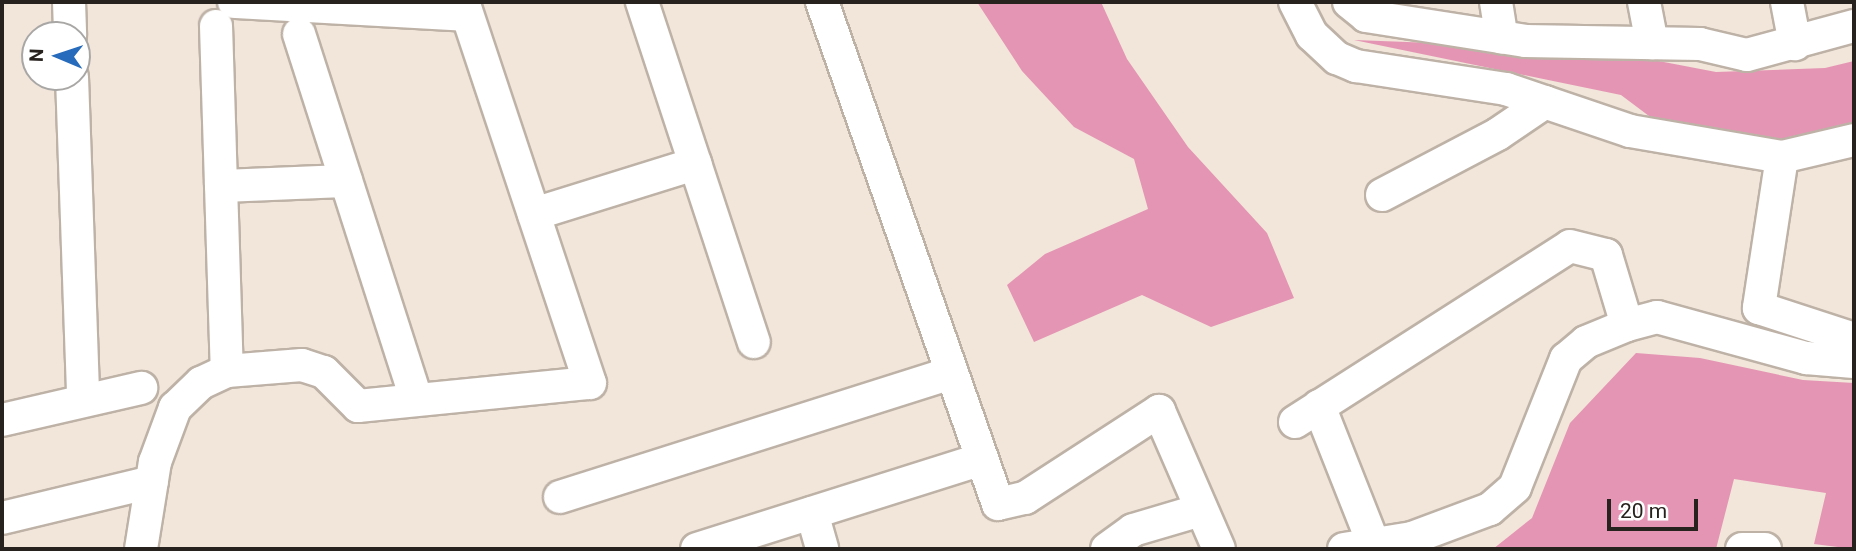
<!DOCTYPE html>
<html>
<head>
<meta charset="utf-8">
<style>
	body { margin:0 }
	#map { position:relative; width:1856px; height:551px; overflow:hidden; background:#f2e5da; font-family:Roboto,sans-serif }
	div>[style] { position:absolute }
	.forest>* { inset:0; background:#e495b3 }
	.roads { filter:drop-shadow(2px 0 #beb2a7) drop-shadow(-2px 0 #beb2a7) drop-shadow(0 2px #beb2a7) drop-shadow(0 -2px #beb2a7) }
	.street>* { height:32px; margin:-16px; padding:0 16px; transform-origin:16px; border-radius:16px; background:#fff }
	span { translate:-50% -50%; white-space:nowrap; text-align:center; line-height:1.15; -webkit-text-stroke:7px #fff; paint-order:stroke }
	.frame { position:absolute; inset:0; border:4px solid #27221e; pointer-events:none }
	.north { position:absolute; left:21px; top:21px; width:70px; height:70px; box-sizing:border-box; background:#fff; border:2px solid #a9a7a5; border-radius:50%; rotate:272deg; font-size:19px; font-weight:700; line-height:28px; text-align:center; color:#27221e }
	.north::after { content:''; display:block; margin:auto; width:24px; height:32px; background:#276bbc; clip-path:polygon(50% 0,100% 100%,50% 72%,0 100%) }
	.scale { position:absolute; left:1607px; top:499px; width:91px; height:32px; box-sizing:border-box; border:4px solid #27221e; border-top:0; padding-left:9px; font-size:21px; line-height:24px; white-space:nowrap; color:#27221e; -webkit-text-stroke:5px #fff; paint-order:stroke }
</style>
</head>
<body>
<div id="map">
	<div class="forest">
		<div style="clip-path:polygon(977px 2px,1101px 2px,1127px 59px,1188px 147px,1267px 233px,1294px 298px,1211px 327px,1142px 295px,1034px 342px,1007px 285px,1045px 254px,1148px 209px,1134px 159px,1074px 127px,1022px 71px)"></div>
		<div style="clip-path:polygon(1354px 40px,1596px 49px,1716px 72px,1825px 68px,1854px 61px,1854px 128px,1764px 148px,1673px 134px,1621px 95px)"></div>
		<div style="clip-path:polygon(1636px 353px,1700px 358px,1803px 380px,1854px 383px,1854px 549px,1814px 544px,1826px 493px,1734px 479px,1716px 549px,1493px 549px,1532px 518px,1570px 423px)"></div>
	</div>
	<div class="roads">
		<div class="street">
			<div style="left:69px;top:2px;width:33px;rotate:88deg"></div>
			<div style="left:234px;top:2px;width:233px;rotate:3.2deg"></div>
			<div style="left:642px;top:2px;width:358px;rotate:71.8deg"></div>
			<div style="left:822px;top:2px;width:532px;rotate:70.68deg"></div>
			<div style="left:998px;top:504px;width:28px;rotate:-13deg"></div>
			<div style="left:1025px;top:498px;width:160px;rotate:-33deg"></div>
			<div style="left:1159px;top:411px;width:150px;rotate:66.5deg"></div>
			<div style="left:1295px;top:2px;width:37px;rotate:63deg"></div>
			<div style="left:1312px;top:35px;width:34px;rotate:43deg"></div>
			<div style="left:1337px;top:58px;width:21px;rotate:23deg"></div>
			<div style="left:1356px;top:66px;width:152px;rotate:8.7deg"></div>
			<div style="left:1506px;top:89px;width:131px;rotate:18.7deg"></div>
			<div style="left:1630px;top:131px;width:154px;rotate:9.7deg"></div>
			<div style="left:1782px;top:157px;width:74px;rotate:-13.3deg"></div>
			<div style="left:1349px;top:2px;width:22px;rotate:39deg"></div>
			<div style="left:1366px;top:16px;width:161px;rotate:8.9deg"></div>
			<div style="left:1525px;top:41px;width:175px;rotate:1deg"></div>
			<div style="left:1700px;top:44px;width:48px;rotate:13.2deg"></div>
			<div style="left:1747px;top:55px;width:111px;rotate:-15.2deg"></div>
			<div style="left:1496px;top:2px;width:36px;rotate:81deg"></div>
			<div style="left:1644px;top:2px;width:42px;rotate:79deg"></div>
			<div style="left:1787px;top:2px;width:43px;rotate:79.2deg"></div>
			<div style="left:216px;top:26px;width:345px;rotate:88.2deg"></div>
			<div style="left:299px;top:34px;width:383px;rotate:72.2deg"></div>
			<div style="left:72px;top:77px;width:323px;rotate:88deg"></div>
			<div style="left:1782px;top:157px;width:153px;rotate:98.7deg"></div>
			<div style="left:1759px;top:308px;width:100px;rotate:18.1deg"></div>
			<div style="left:221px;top:186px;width:125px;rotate:-2.3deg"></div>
			<div style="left:1382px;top:195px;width:131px;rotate:-27.7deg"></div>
			<div style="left:1498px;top:134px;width:57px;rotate:-34.2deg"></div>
			<div style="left:534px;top:214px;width:169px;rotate:-17.3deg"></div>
			<div style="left:1319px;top:406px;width:149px;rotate:68.4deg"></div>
			<div style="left:2px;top:420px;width:143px;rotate:-13deg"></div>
			<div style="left:1295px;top:422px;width:326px;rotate:-32.6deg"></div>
			<div style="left:1570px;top:246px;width:37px;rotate:14deg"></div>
			<div style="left:1606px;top:255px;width:73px;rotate:73.3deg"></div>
			<div style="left:560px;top:497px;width:411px;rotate:-17.6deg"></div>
			<div style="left:812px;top:513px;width:37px;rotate:74deg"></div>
			<div style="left:2px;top:518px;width:154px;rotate:-13.5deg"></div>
			<div style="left:141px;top:549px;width:88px;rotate:-80.9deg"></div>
			<div style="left:155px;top:462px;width:58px;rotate:-69.7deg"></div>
			<div style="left:175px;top:408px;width:36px;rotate:-44deg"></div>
			<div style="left:201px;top:383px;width:29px;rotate:-25deg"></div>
			<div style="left:227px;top:371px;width:75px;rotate:-4.6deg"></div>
			<div style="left:302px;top:365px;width:23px;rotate:18deg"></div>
			<div style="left:324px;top:372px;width:48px;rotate:45deg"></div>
			<div style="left:358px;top:406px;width:233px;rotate:-5.7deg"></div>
			<div style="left:590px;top:383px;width:402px;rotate:-108.4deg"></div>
			<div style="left:697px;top:549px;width:299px;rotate:-17.5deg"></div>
			<div style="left:1107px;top:549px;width:32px;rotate:-36deg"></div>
			<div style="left:1133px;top:530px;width:71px;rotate:-16.4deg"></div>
			<div style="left:1344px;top:549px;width:69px;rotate:-9.2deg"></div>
			<div style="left:1412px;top:538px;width:83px;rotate:-20.4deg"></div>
			<div style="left:1490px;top:509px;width:33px;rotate:-41deg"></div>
			<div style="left:1515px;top:487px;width:138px;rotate:-68.3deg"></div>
			<div style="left:1566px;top:359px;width:26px;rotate:-40deg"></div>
			<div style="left:1586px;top:342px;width:44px;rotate:-22.5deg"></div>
			<div style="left:1627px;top:325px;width:31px;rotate:-15deg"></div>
			<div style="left:1657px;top:317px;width:155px;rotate:15.4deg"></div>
			<div style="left:1806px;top:358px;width:48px;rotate:4.8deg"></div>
			<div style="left:1742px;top:549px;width:23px"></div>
		</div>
	</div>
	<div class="frame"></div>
	<div class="north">N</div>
	<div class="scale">20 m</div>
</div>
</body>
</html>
